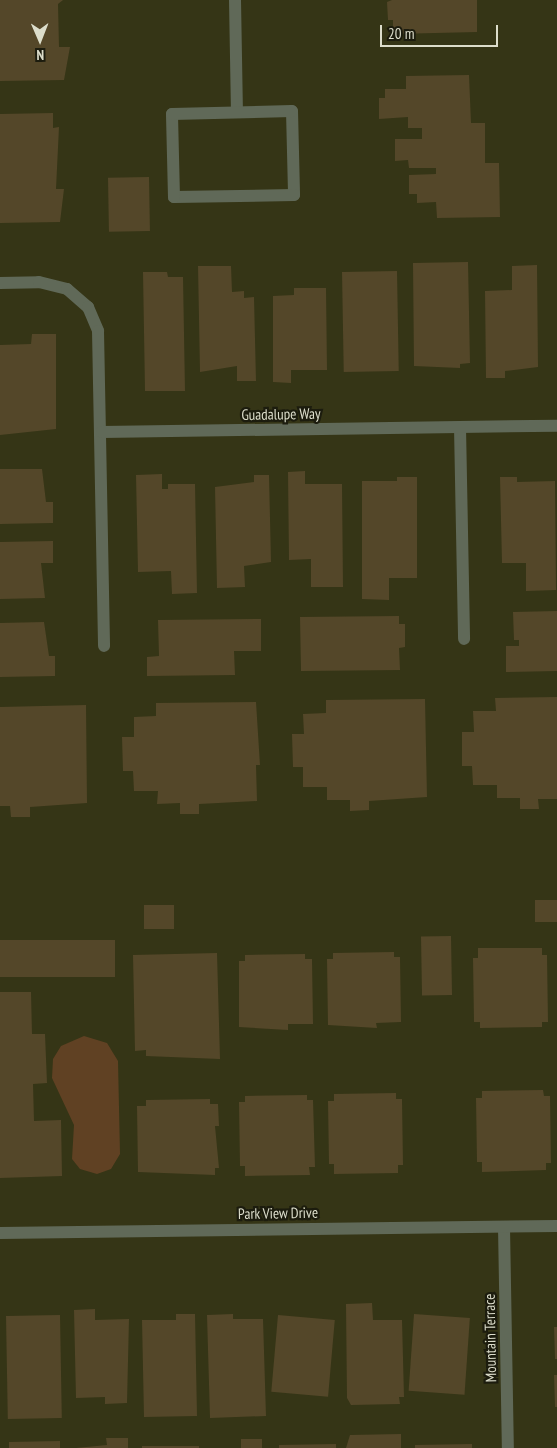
<!DOCTYPE html>
<html>
<head>
<meta charset="utf-8">
<style>
	body { margin:0 }
	#map { position:relative; width:557px; height:1448px; overflow:hidden; background:#353516; font-family:"PT Sans Narrow",sans-serif }
	div>[style] { position:absolute }
	.green>* { inset:0; background:#604123 }
	.building>* { inset:0; background:#544729; transform-origin:0 0 }
	.minor>* { height:12px; margin:-6px; padding:0 6px; transform-origin:6px; border-radius:6px; background:#606958 }
	span { translate:-50% -50%; white-space:nowrap; text-align:center; line-height:1.15; -webkit-text-stroke:4.5px #1c1c0e; paint-order:stroke }
	.street-label { font-size:15px; color:#dcddcb }
	.north { position:absolute; left:15px; top:15px; width:50px; height:50px; -webkit-text-stroke:4px #1c1c0e; paint-order:stroke; rotate:179deg; font-size:14px; font-weight:700; line-height:20px; text-align:center; color:#dcddcb }
	.north::after { content:''; display:block; margin:auto; width:18px; height:22px; background:#dcddcb; clip-path:polygon(50% 0,100% 100%,50% 72%,0 100%) }
	.scale { position:absolute; left:380px; top:25px; width:118px; height:22px; box-sizing:border-box; border:2px solid #dcddcb; border-top:0; padding-left:6px; font-size:15px; line-height:18px; white-space:nowrap; color:#dcddcb; -webkit-text-stroke:4px #1c1c0e; paint-order:stroke }
</style>
</head>
<body>
<div id="map">
	<div class="green">
		<div style="clip-path:polygon(84px 1036px,107px 1043px,118px 1061px,120px 1154px,111px 1169px,97px 1174px,80px 1169px,72px 1159px,74px 1125px,52px 1078px,53px 1059px,61px 1046px)"></div>
	</div>
	<div class="building">
		<div style="clip-path:polygon(0 0,63px 0,58px 4px,59px 47px,70px 47px,64px 80px,0 81px)"></div>
		<div style="clip-path:polygon(477px 0,477px 32px,393px 34px,393px 20px,388px 20px,387px 2px,392px 0)"></div>
		<div style="clip-path:polygon(469px 75px,471px 123px,485px 123px,485px 163px,499px 163px,500px 217px,437px 218px,436px 202px,417px 203px,417px 194px,409px 194px,409px 175px,436px 174px,436px 168px,409px 168px,408px 160px,395px 161px,395px 139px,422px 139px,422px 128px,408px 128px,408px 117px,379px 119px,379px 98px,385px 98px,385px 89px,406px 89px,406px 76px)"></div>
		<div style="clip-path:polygon(53px 113px,53px 128px,59px 127px,56px 189px,64px 189px,60px 222px,0 223px,0 114px)"></div>
		<div style="left:149px;top:177px;width:54px;height:41px;rotate:89deg"></div>
		<div style="clip-path:polygon(468px 262px,470px 363px,460px 364px,460px 368px,414px 366px,413px 263px)"></div>
		<div style="clip-path:polygon(537px 265px,538px 367px,505px 371px,505px 378px,486px 378px,485px 291px,512px 290px,512px 266px)"></div>
		<div style="clip-path:polygon(198px 266px,231px 266px,232px 292px,244px 291px,244px 298px,254px 297px,256px 381px,237px 381px,237px 366px,200px 372px)"></div>
		<div style="left:397px;top:271px;width:100px;height:55px;rotate:89deg"></div>
		<div style="clip-path:polygon(143px 272px,167px 272px,168px 277px,183px 277px,185px 391px,145px 391px)"></div>
		<div style="clip-path:polygon(294px 288px,326px 288px,327px 370px,291px 370px,291px 383px,273px 382px,273px 296px,294px 295px)"></div>
		<div style="clip-path:polygon(32px 334px,56px 334px,56px 429px,0 435px,0 345px,31px 344px)"></div>
		<div style="clip-path:polygon(0 469px,42px 469px,46px 502px,53px 502px,53px 523px,0 524px)"></div>
		<div style="clip-path:polygon(305px 471px,305px 484px,342px 484px,343px 587px,311px 587px,311px 559px,289px 560px,288px 472px)"></div>
		<div style="clip-path:polygon(162px 474px,162px 489px,168px 489px,168px 484px,195px 484px,197px 593px,172px 594px,171px 571px,138px 572px,136px 475px)"></div>
		<div style="clip-path:polygon(254px 475px,269px 475px,271px 562px,244px 566px,245px 587px,217px 588px,215px 487px,254px 482px)"></div>
		<div style="clip-path:polygon(397px 477px,417px 477px,417px 578px,389px 578px,389px 600px,362px 599px,362px 481px,397px 481px)"></div>
		<div style="clip-path:polygon(500px 477px,517px 477px,517px 482px,555px 481px,556px 590px,526px 591px,526px 563px,502px 563px)"></div>
		<div style="clip-path:polygon(53px 541px,53px 563px,41px 563px,45px 598px,0 599px,0 542px)"></div>
		<div style="clip-path:polygon(557px 611px,557px 671px,506px 672px,506px 646px,519px 646px,519px 640px,514px 640px,513px 612px)"></div>
		<div style="clip-path:polygon(399px 616px,399px 624px,405px 624px,405px 647px,399px 648px,400px 670px,301px 671px,300px 617px)"></div>
		<div style="clip-path:polygon(261px 619px,261px 651px,234px 651px,235px 675px,147px 676px,147px 657px,159px 656px,158px 620px)"></div>
		<div style="clip-path:polygon(44px 622px,49px 656px,55px 656px,55px 676px,0 677px,0 623px)"></div>
		<div style="clip-path:polygon(557px 697px,557px 799px,538px 799px,539px 809px,520px 809px,520px 798px,497px 798px,497px 785px,473px 785px,472px 766px,462px 766px,462px 732px,474px 732px,473px 711px,496px 711px,495px 698px)"></div>
		<div style="clip-path:polygon(425px 699px,427px 797px,369px 801px,369px 810px,350px 811px,350px 800px,327px 800px,327px 787px,303px 787px,303px 767px,293px 767px,292px 734px,304px 734px,303px 714px,326px 713px,326px 700px)"></div>
		<div style="clip-path:polygon(256px 702px,260px 765px,256px 765px,257px 801px,199px 804px,199px 814px,180px 814px,180px 803px,157px 804px,158px 791px,134px 791px,133px 771px,123px 771px,122px 737px,134px 737px,134px 717px,156px 716px,156px 703px)"></div>
		<div style="clip-path:polygon(86px 705px,87px 803px,30px 807px,30px 817px,11px 817px,10px 806px,0 806px,0 707px)"></div>
		<div style="left:535px;top:900px;width:22px;height:22px"></div>
		<div style="left:174px;top:905px;width:24px;height:30px;rotate:90deg"></div>
		<div style="left:451px;top:936px;width:59px;height:30px;rotate:89deg"></div>
		<div style="left:115px;top:940px;width:37px;height:115px;rotate:90deg"></div>
		<div style="clip-path:polygon(478px 948px,542px 948px,542px 955px,547px 955px,548px 1022px,542px 1022px,542px 1027px,480px 1028px,480px 1022px,474px 1022px,473px 958px,478px 958px)"></div>
		<div style="clip-path:polygon(394px 952px,394px 957px,400px 957px,401px 1022px,376px 1023px,377px 1028px,328px 1025px,327px 959px,333px 959px,333px 953px)"></div>
		<div style="clip-path:polygon(217px 953px,220px 1059px,146px 1056px,146px 1050px,135px 1051px,133px 955px)"></div>
		<div style="clip-path:polygon(305px 954px,305px 959px,312px 959px,313px 1024px,288px 1024px,288px 1030px,239px 1027px,239px 961px,245px 961px,245px 955px)"></div>
		<div style="clip-path:polygon(0 992px,31px 992px,32px 1034px,45px 1034px,47px 1083px,33px 1084px,34px 1121px,61px 1120px,62px 1176px,0 1178px)"></div>
		<div style="clip-path:polygon(543px 1090px,544px 1096px,550px 1096px,551px 1163px,546px 1163px,546px 1170px,482px 1172px,482px 1162px,477px 1162px,476px 1098px,482px 1098px,482px 1091px)"></div>
		<div style="clip-path:polygon(396px 1093px,396px 1099px,402px 1099px,403px 1165px,398px 1165px,398px 1173px,334px 1174px,334px 1164px,329px 1164px,328px 1101px,334px 1101px,334px 1094px)"></div>
		<div style="clip-path:polygon(307px 1095px,307px 1100px,313px 1100px,315px 1167px,309px 1167px,310px 1175px,245px 1176px,245px 1166px,240px 1166px,239px 1102px,245px 1102px,245px 1096px)"></div>
		<div style="clip-path:polygon(210px 1099px,210px 1104px,218px 1104px,219px 1126px,215px 1126px,219px 1168px,215px 1168px,215px 1175px,138px 1172px,137px 1106px,146px 1106px,146px 1100px)"></div>
		<div style="clip-path:polygon(372px 1303px,373px 1320px,402px 1320px,404px 1397px,399px 1397px,400px 1404px,351px 1405px,347px 1398px,346px 1304px)"></div>
		<div style="clip-path:polygon(95px 1309px,95px 1320px,129px 1319px,127px 1403px,105px 1404px,105px 1397px,76px 1398px,74px 1310px)"></div>
		<div style="clip-path:polygon(176px 1314px,195px 1314px,197px 1416px,144px 1417px,142px 1320px,176px 1320px)"></div>
		<div style="clip-path:polygon(233px 1314px,233px 1319px,263px 1319px,266px 1416px,210px 1418px,207px 1315px)"></div>
		<div style="left:414px;top:1314px;width:56px;height:77px;rotate:4deg"></div>
		<div style="left:60px;top:1315px;width:103px;height:54px;rotate:89deg"></div>
		<div style="left:278px;top:1315px;width:57px;height:77px;rotate:5deg"></div>
		<div style="clip-path:polygon(554px 1327px,557px 1327px,557px 1359px,555px 1359px)"></div>
		<div style="clip-path:polygon(554px 1375px,557px 1375px,557px 1407px,555px 1407px)"></div>
		<div style="clip-path:polygon(401px 1434px,401px 1448px,346px 1448px,350px 1435px)"></div>
		<div style="clip-path:polygon(106px 1438px,128px 1438px,128px 1448px,76px 1448px,107px 1445px)"></div>
		<div style="left:241px;top:1439px;width:21px;height:9px"></div>
		<div style="clip-path:polygon(60px 1441px,60px 1448px,9px 1448px,9px 1442px)"></div>
		<div style="clip-path:polygon(336px 1444px,336px 1448px,279px 1448px,279px 1445px)"></div>
		<div style="clip-path:polygon(472px 1444px,472px 1448px,415px 1448px,415px 1445px)"></div>
		<div style="left:142px;top:1446px;width:57px;height:2px"></div>
	</div>
	<div class="minor">
		<div style="left:235px;top:0;width:112px;rotate:89deg"></div>
		<div style="left:292px;top:111px;width:84px;rotate:88.6deg"></div>
		<div style="left:294px;top:195px;width:120px;rotate:179deg"></div>
		<div style="left:174px;top:197px;width:83px;rotate:-91.4deg"></div>
		<div style="left:172px;top:114px;width:120px;rotate:-1.4deg"></div>
		<div style="left:0;top:283px;width:39px;rotate:-1deg"></div>
		<div style="left:39px;top:282px;width:29px;rotate:14deg"></div>
		<div style="left:67px;top:289px;width:28px;rotate:41deg"></div>
		<div style="left:88px;top:307px;width:26px;rotate:67deg"></div>
		<div style="left:98px;top:331px;width:315px;rotate:88.9deg"></div>
		<div style="left:460px;top:427px;width:212px;rotate:88.9deg"></div>
		<div style="left:102px;top:432px;width:455px;rotate:-0.8deg"></div>
		<div style="left:504px;top:1227px;width:221px;rotate:89deg"></div>
		<div style="left:0;top:1233px;width:557px;rotate:-0.72deg"></div>
	</div>
	<div class="street-label">
		<span style="left:281px;top:414px;rotate:-1deg">Guadalupe Way</span>
		<span style="left:278px;top:1213px;rotate:-1deg">Park View Drive</span>
		<span style="left:490px;top:1338px;rotate:-91deg">Mountain Terrace</span>
	</div>
	<div class="north">N</div>
	<div class="scale">20 m</div>
</div>
</body>
</html>
